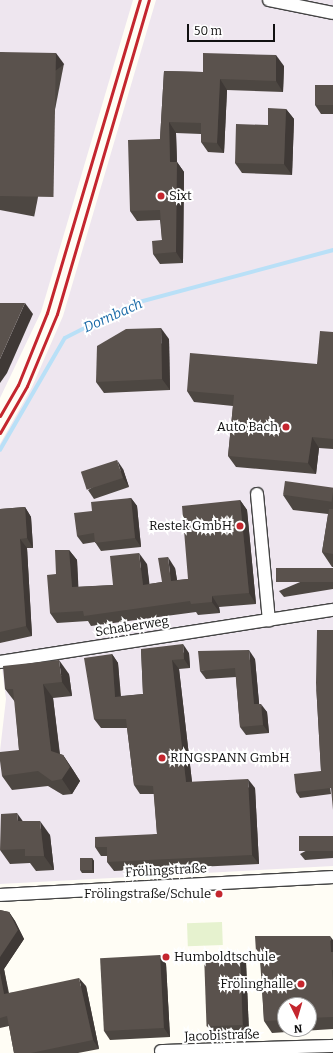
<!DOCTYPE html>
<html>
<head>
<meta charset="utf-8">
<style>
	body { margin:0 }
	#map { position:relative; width:333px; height:1053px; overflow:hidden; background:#fffdf5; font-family:Bitter,serif }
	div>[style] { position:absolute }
	.industrial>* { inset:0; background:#eee6ef }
	.pitch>* { inset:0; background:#e6f2cf; transform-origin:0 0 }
	.stream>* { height:3.5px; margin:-1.75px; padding:0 1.75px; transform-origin:1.75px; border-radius:1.75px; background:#b9e0f7 }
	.roads { filter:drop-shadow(1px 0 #444) drop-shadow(-1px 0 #444) drop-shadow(0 1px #444) drop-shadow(0 -1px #444) }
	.street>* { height:12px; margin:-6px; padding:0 6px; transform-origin:6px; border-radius:6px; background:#fff }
	.rail>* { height:3px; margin:-1.5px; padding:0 1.5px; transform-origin:1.5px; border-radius:1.5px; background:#c4262e }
	.wall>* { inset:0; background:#4d4742; transform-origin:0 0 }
	.shaded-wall>* { inset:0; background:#3f3936; transform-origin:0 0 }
	.building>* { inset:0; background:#5a524d; transform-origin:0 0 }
	.dots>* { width:11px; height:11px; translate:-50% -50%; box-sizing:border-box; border:2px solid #fff; border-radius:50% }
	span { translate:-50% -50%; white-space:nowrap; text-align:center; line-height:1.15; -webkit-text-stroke:4px #fff; paint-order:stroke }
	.poi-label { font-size:13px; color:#111 }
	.left { translate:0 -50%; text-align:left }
	.right { translate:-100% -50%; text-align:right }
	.street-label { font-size:13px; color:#111 }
	.water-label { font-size:14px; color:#1768a6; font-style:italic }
	.north { position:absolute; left:277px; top:997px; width:40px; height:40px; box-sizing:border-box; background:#fff; border:1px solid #a0a0a0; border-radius:50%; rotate:175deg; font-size:11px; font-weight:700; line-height:16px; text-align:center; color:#111 }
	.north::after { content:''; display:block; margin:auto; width:14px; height:18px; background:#c4262e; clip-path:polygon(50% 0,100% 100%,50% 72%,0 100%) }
	.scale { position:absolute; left:187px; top:24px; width:88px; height:18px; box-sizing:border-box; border:2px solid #111; border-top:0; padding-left:5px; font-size:12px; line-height:14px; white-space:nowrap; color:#111; -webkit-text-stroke:3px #fff; paint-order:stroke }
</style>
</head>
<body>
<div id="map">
	<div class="industrial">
		<div style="clip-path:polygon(0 0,133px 0,41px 312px,0 398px)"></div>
		<div style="clip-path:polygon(156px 0,333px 0,333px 866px,0 884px,0 751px,6px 699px,0 653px,0 444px,32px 387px,63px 316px)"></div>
	</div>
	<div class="pitch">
		<div style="left:222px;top:922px;width:23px;height:35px;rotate:88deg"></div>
	</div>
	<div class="stream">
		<div style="left:0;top:450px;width:129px;rotate:-59.9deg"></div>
		<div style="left:65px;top:338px;width:75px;rotate:-26.9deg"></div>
		<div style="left:132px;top:304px;width:208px;rotate:-15deg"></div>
	</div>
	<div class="roads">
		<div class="street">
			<div style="left:269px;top:0;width:65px;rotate:11.5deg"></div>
			<div style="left:257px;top:494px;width:127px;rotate:84.6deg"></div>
			<div style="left:0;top:662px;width:337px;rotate:-8.9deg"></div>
			<div style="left:0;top:895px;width:333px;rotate:-3.1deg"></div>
			<div style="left:161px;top:1051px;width:172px;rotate:-1.7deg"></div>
		</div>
	</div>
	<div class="rail">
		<div style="left:0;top:416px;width:36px;rotate:-60deg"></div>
		<div style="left:18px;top:385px;width:78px;rotate:-68.1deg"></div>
		<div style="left:47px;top:313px;width:327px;rotate:-73.5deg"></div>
		<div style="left:0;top:433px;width:54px;rotate:-60.1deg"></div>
		<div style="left:27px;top:386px;width:78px;rotate:-67.4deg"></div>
		<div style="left:57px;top:314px;width:327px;rotate:-73.7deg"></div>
	</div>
	<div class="wall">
		<div style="left:0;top:52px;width:65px;height:155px;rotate:11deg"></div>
		<div style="clip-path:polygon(284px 66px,283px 92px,227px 90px,224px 153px,208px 152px,201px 142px,201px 134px,176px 133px,177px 162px,184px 172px,183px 263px,160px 264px,153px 254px,162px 240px,160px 220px,137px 221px,130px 211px,160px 139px,164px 71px,203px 72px)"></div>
		<div style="clip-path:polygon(333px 85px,333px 114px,321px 114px,315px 105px)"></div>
		<div style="clip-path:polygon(286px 109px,294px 119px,292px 175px,242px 173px,235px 163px,268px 125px)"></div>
		<div style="clip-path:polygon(333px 332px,333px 449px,319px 448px,316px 474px,236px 467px,228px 456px,233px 406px,194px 402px,187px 391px,317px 364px)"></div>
		<div style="clip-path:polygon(169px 339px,170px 390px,104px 393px,96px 382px)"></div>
		<div style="clip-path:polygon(123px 469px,129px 487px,94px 499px,88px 490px)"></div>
		<div style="clip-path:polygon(333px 488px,333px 567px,332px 567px,322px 552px,328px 514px,293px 510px,283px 495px)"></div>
		<div style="clip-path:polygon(131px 498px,137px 506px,141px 547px,101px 551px,95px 542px,83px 544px,77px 536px,92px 511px)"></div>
		<div style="clip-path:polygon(240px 500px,247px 510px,256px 604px,219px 607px,220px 613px,198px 615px,196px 612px,91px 626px,88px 621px,57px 623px,50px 613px,56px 574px,69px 550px,77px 560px,78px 587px,113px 585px,147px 564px,149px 584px,162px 582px,175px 568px,177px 580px,188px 579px)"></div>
		<div style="clip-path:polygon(25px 507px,31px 517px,33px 548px,27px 548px,32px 636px,0 643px,0 509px)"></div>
		<div style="clip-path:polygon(333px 568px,333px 589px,284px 597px,279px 591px)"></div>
		<div style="clip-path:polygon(141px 649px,189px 653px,190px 668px,179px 669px,192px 782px,255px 788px,259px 864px,114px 871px,107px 862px,107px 856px,101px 856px,95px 847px,157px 834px,154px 794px,140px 794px,134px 785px,127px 728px,101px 728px,94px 719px,112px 654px,118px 663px,121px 696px,143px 694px)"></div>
		<div style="clip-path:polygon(255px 659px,259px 704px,267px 712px,269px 733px,246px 735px,240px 727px,236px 677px,206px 679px,200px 671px)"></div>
		<div style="clip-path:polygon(69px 674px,72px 696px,53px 698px,60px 754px,63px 755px,73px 770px,80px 781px,72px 794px,63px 795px,48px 786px,12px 790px,2px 776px,19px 750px,15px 702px,5px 689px)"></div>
		<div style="clip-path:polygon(316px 683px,331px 794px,300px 798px,296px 792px,321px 771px)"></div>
		<div style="clip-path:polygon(23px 821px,50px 835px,54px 870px,36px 871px,30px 863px,10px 864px,0 850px)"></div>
		<div style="clip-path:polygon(333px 836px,333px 858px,305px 860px,300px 854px)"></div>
		<div style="clip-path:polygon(92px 858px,94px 861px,94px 873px,82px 873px,80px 870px)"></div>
		<div style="clip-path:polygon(0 910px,9px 912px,15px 921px,24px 939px,4px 969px,9px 993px,86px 986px,99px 1049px,78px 1053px,14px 1053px,9px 1026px,0 1028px)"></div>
		<div style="clip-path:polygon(evenodd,333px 940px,333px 1029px,272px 1033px,264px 1021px,260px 959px,256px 952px,333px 940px,285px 1005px,309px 1005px,309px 1029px,285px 1029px,285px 1005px)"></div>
		<div style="clip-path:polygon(240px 953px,246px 962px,249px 1033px,213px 1035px,207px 1026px)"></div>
		<div style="clip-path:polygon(160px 955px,166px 964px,170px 1037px,110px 1040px,104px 1031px)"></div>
	</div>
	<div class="shaded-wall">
		<div style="left:56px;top:53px;width:14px;height:146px;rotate:54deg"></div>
		<div style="clip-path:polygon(276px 55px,284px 66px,283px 92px,276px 81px)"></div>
		<div style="clip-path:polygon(220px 79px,227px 90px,224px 153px,217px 143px)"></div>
		<div style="clip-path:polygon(286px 109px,294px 119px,292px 175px,284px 164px)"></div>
		<div style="clip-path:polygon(169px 122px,176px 133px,177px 165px,177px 162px,184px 172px,183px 263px,176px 252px,170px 162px)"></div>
		<div style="clip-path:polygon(25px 303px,33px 314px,7px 373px,0 383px,0 359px)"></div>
		<div style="clip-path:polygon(161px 328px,169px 339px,170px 390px,162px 379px)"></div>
		<div style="clip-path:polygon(312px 437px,319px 448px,316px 474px,308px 463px)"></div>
		<div style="clip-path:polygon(117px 460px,123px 469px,129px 487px,123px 478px)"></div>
		<div style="clip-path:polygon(131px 498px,137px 506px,141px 547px,135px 538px)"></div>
		<div style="clip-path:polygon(240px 500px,247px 510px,256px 604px,249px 593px)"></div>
		<div style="clip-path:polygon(25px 507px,31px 517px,33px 548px,27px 538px)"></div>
		<div style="clip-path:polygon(20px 539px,27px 548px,32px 636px,26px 626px)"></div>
		<div style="clip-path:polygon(69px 550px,77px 560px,79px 598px,72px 587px)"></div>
		<div style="clip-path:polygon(139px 553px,147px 564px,151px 596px,143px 585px)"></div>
		<div style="clip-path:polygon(168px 557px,175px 568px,179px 592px,171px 581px)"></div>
		<div style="clip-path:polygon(212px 596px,219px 607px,220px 613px,212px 602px)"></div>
		<div style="clip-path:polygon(183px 644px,189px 653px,190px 668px,184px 659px)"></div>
		<div style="clip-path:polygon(249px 650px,255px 659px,260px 713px,254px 704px)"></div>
		<div style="clip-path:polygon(112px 654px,118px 663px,121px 706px,115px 697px)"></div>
		<div style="clip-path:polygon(59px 660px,69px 674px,72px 696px,62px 682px)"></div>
		<div style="clip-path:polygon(172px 660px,179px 669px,193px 791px,186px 782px)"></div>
		<div style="clip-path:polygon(43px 684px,53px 698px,61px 766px,51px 751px)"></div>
		<div style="clip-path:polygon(261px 704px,267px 712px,269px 733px,263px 725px)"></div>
		<div style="clip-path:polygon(63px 755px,73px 770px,80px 781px,72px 794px,62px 779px)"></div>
		<div style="clip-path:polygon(248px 779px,255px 788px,259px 864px,252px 855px)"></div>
		<div style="clip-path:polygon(17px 813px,27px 827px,18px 821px)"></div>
		<div style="clip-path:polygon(40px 821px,50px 835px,54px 870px,44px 856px)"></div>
		<div style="clip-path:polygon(92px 858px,94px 861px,94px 873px,92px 869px)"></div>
		<div style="clip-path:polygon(9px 912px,15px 921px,24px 939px,4px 969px,10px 1003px,4px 994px,0 973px,0 957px)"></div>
		<div style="clip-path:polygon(330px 936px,333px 940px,333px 955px,331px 952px)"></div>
		<div style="clip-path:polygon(240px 953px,246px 962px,249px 1033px,243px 1025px)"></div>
		<div style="clip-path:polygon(160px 955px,166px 964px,170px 1037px,164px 1028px)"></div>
		<div style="clip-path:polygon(79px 978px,86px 986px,99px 1049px,93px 1040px)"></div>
	</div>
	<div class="building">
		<div style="left:0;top:52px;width:56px;height:144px;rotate:1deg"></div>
		<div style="clip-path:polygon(203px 53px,276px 55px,276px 81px,220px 79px,217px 143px,201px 142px,201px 123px,169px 122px,170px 162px,177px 162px,176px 252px,153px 254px,152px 241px,162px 240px,160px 210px,130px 211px,128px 140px,160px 139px,164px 71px,203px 72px)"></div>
		<div style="left:315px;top:85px;width:18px;height:20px"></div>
		<div style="clip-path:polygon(268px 108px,286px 109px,284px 164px,235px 163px,236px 124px,268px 125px)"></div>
		<div style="clip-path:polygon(0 303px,25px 303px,0 359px)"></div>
		<div style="clip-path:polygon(161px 328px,162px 379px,96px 382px,97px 346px,126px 329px)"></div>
		<div style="clip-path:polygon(320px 331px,333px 332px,333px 439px,312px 437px,308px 463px,228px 456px,234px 395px,187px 391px,190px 353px,317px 364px)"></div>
		<div style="left:117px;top:460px;width:19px;height:38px;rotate:72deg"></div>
		<div style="left:285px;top:481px;width:49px;height:14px;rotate:8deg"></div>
		<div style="clip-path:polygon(131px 498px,135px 538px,95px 543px,94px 533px,77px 536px,74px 513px,92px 511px,91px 502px)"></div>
		<div style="clip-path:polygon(240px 500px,249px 593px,212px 596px,212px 602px,191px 604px,190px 601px,84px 616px,83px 611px,50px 613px,47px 575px,56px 574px,55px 550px,69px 550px,72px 587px,113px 585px,110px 556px,139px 553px,143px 585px,162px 582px,158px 558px,168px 557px,171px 581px,188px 579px,182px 506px)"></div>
		<div style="clip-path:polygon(25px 507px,27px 538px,20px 539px,26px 626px,0 632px,0 509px)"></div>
		<div style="clip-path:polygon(329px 509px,333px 509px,333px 554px,322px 552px)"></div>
		<div style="left:333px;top:568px;width:14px;height:57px;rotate:90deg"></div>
		<div style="clip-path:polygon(317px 630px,333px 630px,333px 810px,331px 788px,296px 792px,294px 774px,321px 771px,316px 683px)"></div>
		<div style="clip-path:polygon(183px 644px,184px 659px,172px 660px,186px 782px,248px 779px,252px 855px,107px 862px,107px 847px,95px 847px,95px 837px,157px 834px,153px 786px,134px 785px,126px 719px,94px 719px,84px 658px,112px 654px,115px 697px,143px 694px,141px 649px)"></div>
		<div style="clip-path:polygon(249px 650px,254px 704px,261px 704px,263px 725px,240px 727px,235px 668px,200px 671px,198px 651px)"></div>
		<div style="clip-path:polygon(59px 660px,62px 682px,43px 684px,51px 751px,63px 755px,70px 767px,62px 779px,52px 781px,38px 771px,2px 776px,0 761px,0 752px,19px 750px,13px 689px,5px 689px,3px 666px)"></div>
		<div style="clip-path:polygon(17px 813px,18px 821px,40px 821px,44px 856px,25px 856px,25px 849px,0 850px,1px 814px)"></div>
		<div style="left:333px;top:836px;width:15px;height:34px;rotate:90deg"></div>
		<div style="left:80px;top:858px;width:12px;height:12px"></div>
		<div style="clip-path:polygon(0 910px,9px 912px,18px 930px,0 957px)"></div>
		<div style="clip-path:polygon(255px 936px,330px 936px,331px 952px,333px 952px,333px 970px,332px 970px,333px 985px,333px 1017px,309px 1018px,309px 1005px,285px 1005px,285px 1020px,264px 1021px,260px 951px,256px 952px)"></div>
		<div style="left:240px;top:953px;width:72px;height:36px;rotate:88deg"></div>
		<div style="left:160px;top:955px;width:73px;height:60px;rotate:87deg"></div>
		<div style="clip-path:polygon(0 973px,4px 994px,79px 978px,93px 1040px,31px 1053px,14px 1053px,7px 1016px,0 1018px)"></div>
	</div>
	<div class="dots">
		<div style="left:161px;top:196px;background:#c4262e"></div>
		<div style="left:286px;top:427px;background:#c4262e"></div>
		<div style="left:240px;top:526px;background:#c4262e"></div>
		<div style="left:162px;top:758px;background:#c4262e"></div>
		<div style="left:219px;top:894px;background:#c4262e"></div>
		<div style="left:166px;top:957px;background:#c4262e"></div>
		<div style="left:301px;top:984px;background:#c4262e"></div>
	</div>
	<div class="poi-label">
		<span class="left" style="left:169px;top:196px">Sixt</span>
		<span class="right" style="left:278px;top:427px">Auto Bach</span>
		<span class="right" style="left:232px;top:526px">Restek GmbH</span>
		<span class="left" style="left:170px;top:758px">RINGSPANN GmbH</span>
		<span class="right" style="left:211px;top:894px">Frölingstraße/Schule</span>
		<span class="left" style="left:174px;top:957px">Humboldtschule</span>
		<span class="right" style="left:293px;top:984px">Frölinghalle</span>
	</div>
	<div class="street-label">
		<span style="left:132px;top:627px;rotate:-9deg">Schaberweg</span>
		<span style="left:166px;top:871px;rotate:-3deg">Frölingstraße</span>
		<span style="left:222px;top:1036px;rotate:-2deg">Jacobistraße</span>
	</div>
	<div class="water-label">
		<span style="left:113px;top:316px;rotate:-24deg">Dornbach</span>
	</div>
	<div class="north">N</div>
	<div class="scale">50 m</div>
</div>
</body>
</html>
